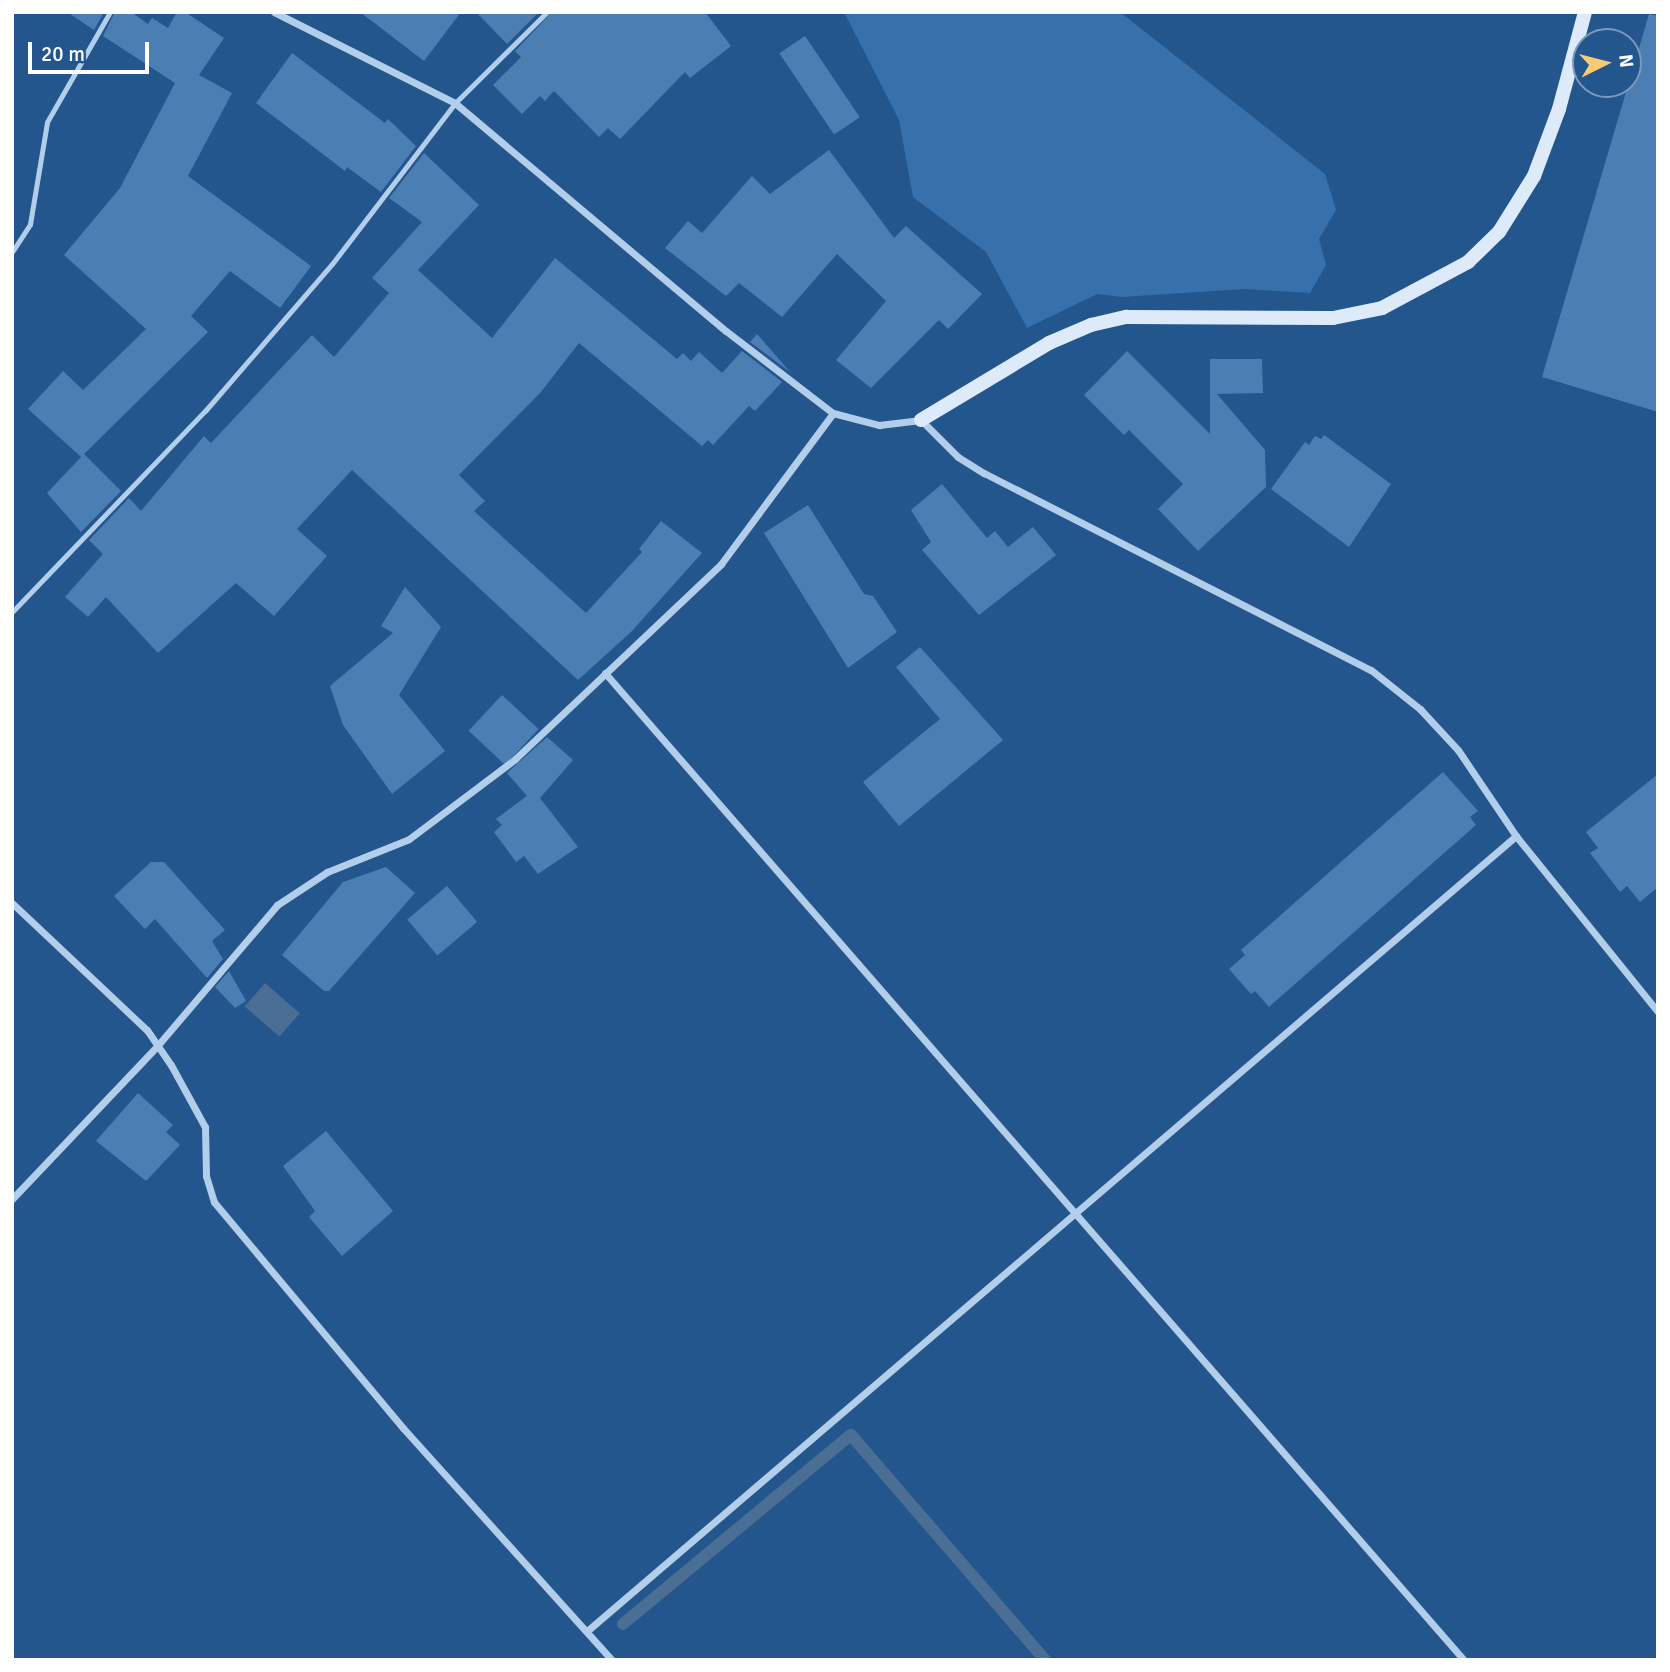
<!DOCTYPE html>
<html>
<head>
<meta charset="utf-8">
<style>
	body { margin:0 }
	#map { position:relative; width:1670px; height:1672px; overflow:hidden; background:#23568d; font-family:Signika,sans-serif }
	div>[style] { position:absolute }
	.green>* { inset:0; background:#3770aa }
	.water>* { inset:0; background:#4a6e94; transform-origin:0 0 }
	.stream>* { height:12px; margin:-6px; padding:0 6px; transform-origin:6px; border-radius:6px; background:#4a6e94 }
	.building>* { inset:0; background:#4b7fb3; transform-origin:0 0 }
	.lane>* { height:5px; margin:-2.5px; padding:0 2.5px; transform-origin:2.5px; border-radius:2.5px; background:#b2ceeb }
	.street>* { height:7px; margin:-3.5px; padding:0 3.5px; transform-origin:3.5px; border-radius:3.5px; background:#b2ceeb }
	.secondary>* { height:14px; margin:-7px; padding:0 7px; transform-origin:7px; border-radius:7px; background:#ddeaf9 }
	span { translate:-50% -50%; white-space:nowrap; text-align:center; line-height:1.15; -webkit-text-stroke:6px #23568d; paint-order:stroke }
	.frame { position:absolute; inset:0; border:14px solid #fff; pointer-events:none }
	.north { position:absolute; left:1572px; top:28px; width:70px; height:70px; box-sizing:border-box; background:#23568d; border:2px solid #7b9abb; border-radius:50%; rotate:84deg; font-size:19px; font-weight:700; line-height:28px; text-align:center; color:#fff }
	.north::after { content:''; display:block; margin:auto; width:24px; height:32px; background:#f6cb74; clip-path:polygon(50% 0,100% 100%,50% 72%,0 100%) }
	.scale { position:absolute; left:28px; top:42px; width:121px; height:32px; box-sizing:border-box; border:4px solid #fff; border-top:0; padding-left:9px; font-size:21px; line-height:24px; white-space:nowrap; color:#fff; -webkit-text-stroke:5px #23568d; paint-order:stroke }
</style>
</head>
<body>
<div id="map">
	<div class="green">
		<div style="clip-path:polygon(844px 12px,1120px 12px,1325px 174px,1336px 210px,1319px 239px,1326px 265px,1310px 293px,1245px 289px,1122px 297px,1097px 294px,1027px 328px,986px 252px,913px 197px,899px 120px)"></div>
	</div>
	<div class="water">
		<div style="left:265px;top:983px;width:46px;height:31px;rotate:41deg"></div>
	</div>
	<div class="stream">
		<div style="left:623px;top:1624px;width:296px;rotate:-39.7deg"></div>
		<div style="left:851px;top:1435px;width:297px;rotate:49.2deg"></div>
	</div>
	<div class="building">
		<div style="clip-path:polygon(67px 12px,104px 12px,94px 30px)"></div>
		<div style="clip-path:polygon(115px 12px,131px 12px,148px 24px,152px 18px,168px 28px,177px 12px,185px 12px,224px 38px,199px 75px,232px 93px,188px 176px,311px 266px,280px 308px,230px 271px,191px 316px,208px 332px,84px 454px,121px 491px,81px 532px,47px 493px,81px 457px,28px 409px,63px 371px,83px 390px,146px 329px,64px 255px,120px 188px,175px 83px,103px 36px)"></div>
		<div style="clip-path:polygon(360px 12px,461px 12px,424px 61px)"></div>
		<div style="clip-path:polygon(476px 12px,539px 12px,507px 44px)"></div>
		<div style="clip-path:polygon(552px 12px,705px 12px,731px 46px,690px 78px,685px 72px,620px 139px,608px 128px,599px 137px,554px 91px,545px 101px,540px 96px,522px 114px,493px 85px,521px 57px,515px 51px)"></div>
		<div style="clip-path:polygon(1649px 14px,1658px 16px,1658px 412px,1542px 377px)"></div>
		<div style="left:805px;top:36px;width:98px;height:31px;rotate:56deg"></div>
		<div style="clip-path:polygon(292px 53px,385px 123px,388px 119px,416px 146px,381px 192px,347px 167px,345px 171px,256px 103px)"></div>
		<div style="clip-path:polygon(829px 150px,894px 238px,906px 226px,982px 294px,948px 329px,939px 320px,871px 388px,836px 360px,886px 301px,837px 254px,782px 317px,739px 283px,726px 296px,665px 248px,688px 221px,702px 233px,752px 176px,770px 194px)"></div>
		<div style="clip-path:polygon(424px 153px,479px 205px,418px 270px,492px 338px,555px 258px,677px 359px,683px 353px,691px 361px,699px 352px,722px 373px,742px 351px,782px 382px,755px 411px,749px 406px,713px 445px,708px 440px,702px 446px,579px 343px,541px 392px,459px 475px,485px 501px,474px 511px,586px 613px,642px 552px,639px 549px,661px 521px,702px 553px,631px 632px,578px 680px,352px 470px,297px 529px,327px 556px,274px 616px,236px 583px,158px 653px,106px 597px,88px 617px,65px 597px,103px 554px,89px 540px,129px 498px,141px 511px,204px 436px,211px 443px,312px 335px,334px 357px,389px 293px,372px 278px,422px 222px,389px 198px)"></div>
		<div style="clip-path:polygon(757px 334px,790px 372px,750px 342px)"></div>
		<div style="clip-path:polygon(1127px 351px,1210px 434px,1210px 359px,1262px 359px,1263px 393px,1217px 394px,1265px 450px,1266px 487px,1198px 551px,1158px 509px,1183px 484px,1129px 430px,1124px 435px,1084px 395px)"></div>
		<div style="clip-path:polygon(1324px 435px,1391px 484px,1349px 547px,1271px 489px,1305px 442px,1309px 445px,1315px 436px,1321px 439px)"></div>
		<div style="clip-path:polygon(942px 484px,987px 538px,995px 531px,1008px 547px,1033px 527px,1056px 555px,979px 615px,922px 550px,931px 542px,911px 510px)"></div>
		<div style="clip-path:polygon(808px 505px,864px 594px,873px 596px,897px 632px,848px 668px,764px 533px)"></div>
		<div style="clip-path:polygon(405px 587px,441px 627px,399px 695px,445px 751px,392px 794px,343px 725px,330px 686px,393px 633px,381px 626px)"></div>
		<div style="clip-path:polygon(920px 647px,1003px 740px,899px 826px,863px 782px,940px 719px,896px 667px)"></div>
		<div style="left:502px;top:695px;width:50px;height:49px;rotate:43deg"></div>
		<div style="clip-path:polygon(547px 737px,573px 760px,540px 798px,578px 847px,538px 874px,524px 856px,516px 862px,494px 832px,502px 825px,496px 819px,527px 796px,507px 773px)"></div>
		<div style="clip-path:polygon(1443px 772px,1478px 811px,1470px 817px,1476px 825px,1269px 1007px,1255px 991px,1251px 994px,1229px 969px,1245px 955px,1241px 950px)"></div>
		<div style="clip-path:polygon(1658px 774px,1658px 887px,1640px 902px,1627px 886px,1620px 892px,1590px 853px,1598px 848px,1586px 832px)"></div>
		<div style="clip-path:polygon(151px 862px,164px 862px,225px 930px,212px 941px,223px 959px,207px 978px,155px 919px,145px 929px,114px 896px)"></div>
		<div style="clip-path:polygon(386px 867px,415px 893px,329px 991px,324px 991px,282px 955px,343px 882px)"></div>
		<div style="left:447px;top:886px;width:47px;height:52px;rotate:50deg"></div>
		<div style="clip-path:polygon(229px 971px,246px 1001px,235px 1008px,215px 987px)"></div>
		<div style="clip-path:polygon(138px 1093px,173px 1125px,166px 1132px,180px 1145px,146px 1181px,96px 1141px)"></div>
		<div style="clip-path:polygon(326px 1131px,393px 1211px,342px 1256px,309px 1217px,315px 1211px,283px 1166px)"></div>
	</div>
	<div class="lane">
		<div style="left:12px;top:252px;width:33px;rotate:-57deg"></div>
		<div style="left:30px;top:224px;width:103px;rotate:-80.5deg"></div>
		<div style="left:47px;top:122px;width:127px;rotate:-60.2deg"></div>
		<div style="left:12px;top:612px;width:279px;rotate:-46.2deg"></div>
		<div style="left:205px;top:411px;width:194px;rotate:-49.2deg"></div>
		<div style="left:332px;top:264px;width:203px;rotate:-52.6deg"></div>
		<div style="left:455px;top:103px;width:129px;rotate:-44.7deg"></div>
	</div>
	<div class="street">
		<div style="left:274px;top:12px;width:203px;rotate:26.7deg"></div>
		<div style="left:455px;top:103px;width:354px;rotate:40.1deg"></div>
		<div style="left:726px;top:331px;width:135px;rotate:37.5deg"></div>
		<div style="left:833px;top:413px;width:48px;rotate:14.6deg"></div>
		<div style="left:879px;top:425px;width:42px;rotate:-6.8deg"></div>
		<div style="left:921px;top:420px;width:52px;rotate:45deg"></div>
		<div style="left:958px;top:457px;width:31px;rotate:32deg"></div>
		<div style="left:984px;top:473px;width:434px;rotate:27deg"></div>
		<div style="left:1371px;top:670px;width:63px;rotate:38.5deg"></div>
		<div style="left:1420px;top:709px;width:56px;rotate:47.2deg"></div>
		<div style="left:1458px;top:750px;width:104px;rotate:56deg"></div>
		<div style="left:1516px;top:836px;width:226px;rotate:51.1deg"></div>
		<div style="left:605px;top:673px;width:1308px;rotate:48.97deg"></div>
		<div style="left:12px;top:903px;width:185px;rotate:43.3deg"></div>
		<div style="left:147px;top:1030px;width:42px;rotate:55.6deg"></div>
		<div style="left:171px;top:1065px;width:71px;rotate:61.3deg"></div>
		<div style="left:205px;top:1127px;width:49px;rotate:88.8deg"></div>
		<div style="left:206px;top:1176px;width:27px;rotate:73deg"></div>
		<div style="left:214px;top:1202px;width:295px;rotate:50.1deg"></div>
		<div style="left:403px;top:1428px;width:312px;rotate:48deg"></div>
		<div style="left:12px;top:1199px;width:212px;rotate:-46.5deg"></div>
		<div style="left:158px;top:1045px;width:184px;rotate:-49.6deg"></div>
		<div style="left:277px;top:905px;width:60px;rotate:-33.4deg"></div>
		<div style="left:327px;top:872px;width:88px;rotate:-21.9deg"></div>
		<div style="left:409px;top:839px;width:133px;rotate:-37deg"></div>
		<div style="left:515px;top:759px;width:284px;rotate:-43.4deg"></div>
		<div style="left:721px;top:564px;width:188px;rotate:-53.4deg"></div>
		<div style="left:587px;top:1631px;width:1223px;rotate:-40.56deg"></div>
	</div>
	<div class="secondary">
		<div style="left:921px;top:420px;width:149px;rotate:-31deg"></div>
		<div style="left:1049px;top:343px;width:46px;rotate:-23.2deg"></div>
		<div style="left:1091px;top:325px;width:37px;rotate:-13deg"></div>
		<div style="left:1127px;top:317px;width:206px;rotate:0.3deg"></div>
		<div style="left:1333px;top:318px;width:50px;rotate:-11.5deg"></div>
		<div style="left:1382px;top:308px;width:98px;rotate:-28.1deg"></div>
		<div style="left:1468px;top:262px;width:43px;rotate:-44.1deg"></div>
		<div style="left:1499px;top:232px;width:66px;rotate:-58deg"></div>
		<div style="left:1534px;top:176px;width:72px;rotate:-69.5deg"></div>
		<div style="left:1559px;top:109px;width:100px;rotate:-75deg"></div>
	</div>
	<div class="frame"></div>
	<div class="north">N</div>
	<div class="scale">20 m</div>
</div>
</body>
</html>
